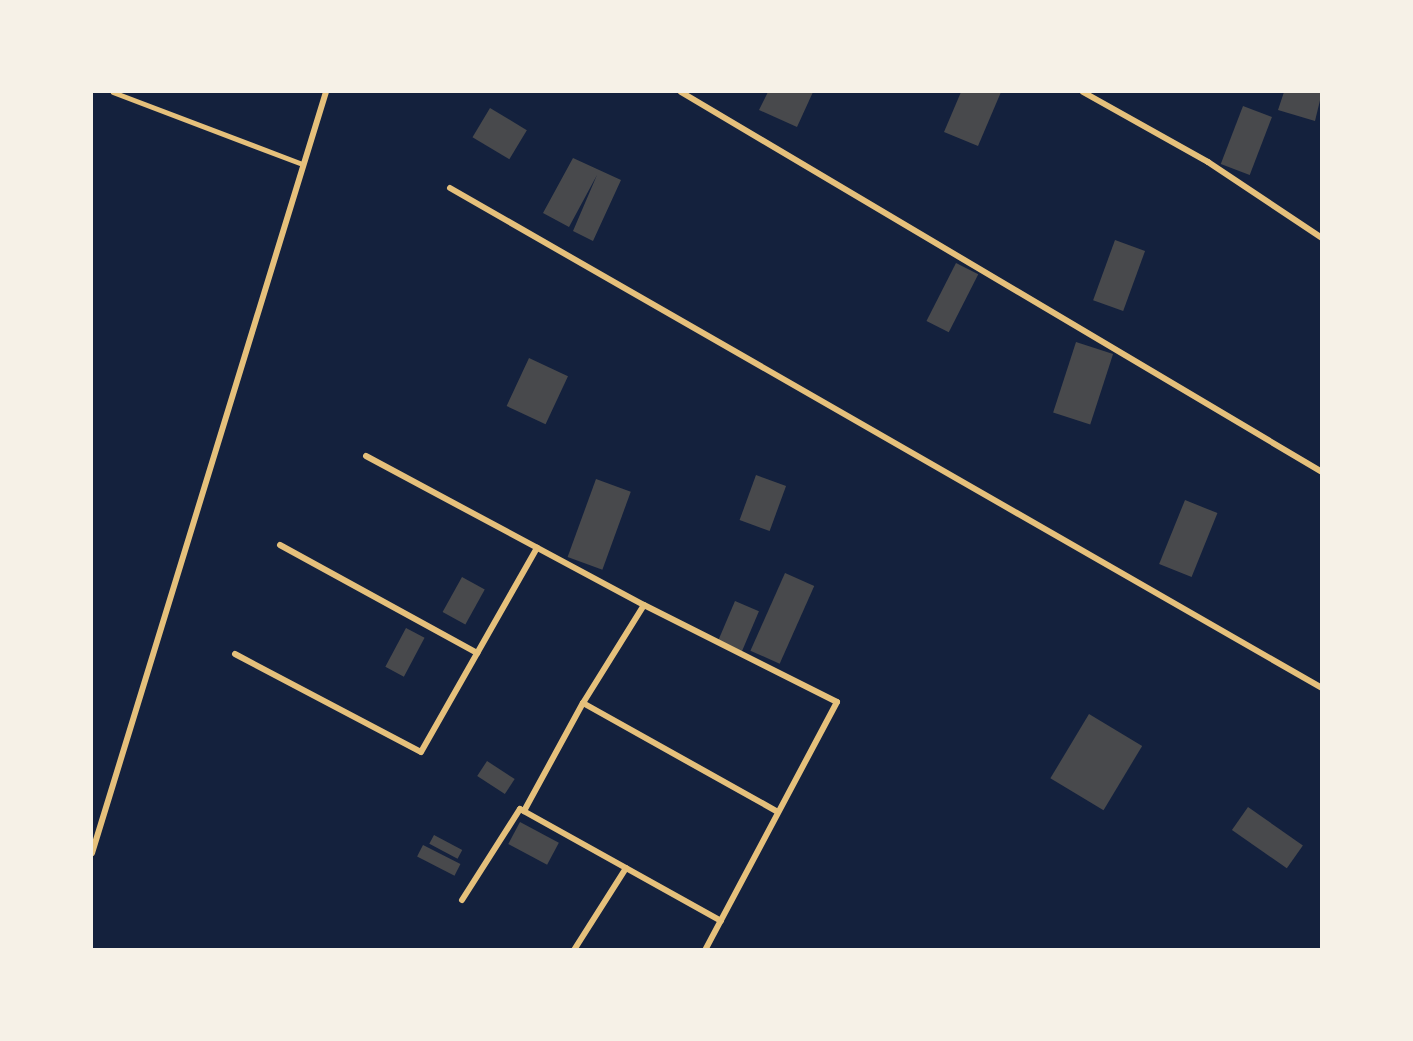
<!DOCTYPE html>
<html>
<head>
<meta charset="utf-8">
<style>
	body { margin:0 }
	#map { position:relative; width:1413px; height:1041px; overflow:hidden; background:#14213d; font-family:Barlow,sans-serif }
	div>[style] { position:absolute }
	.building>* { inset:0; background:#48494c; transform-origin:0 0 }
	.service>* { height:4.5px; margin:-2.25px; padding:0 2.25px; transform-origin:2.25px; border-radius:2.25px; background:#e5c07b }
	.minor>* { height:6px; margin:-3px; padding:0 3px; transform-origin:3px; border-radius:3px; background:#e5c07b }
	span { translate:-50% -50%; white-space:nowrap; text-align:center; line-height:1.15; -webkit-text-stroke:6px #f6f1e7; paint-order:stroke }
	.frame { position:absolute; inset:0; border:93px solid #f6f1e7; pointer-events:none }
</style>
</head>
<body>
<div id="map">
	<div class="building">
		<div style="clip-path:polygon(768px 92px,813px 92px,797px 127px,759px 110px)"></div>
		<div style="clip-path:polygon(961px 92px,1001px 92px,978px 146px,944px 132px)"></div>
		<div style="clip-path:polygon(1284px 92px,1322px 92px,1315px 121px,1278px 110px)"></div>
		<div style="left:1243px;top:106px;width:31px;height:62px;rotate:21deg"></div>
		<div style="left:490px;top:108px;width:43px;height:34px;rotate:31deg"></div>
		<div style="clip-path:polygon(573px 158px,621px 180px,593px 241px,573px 231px,597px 175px,569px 227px,543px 213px)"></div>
		<div style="left:1115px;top:240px;width:32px;height:64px;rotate:20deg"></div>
		<div style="left:956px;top:263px;width:25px;height:65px;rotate:27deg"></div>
		<div style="left:1076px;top:342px;width:39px;height:74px;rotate:18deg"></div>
		<div style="left:529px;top:358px;width:43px;height:53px;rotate:25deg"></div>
		<div style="left:756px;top:475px;width:32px;height:48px;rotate:20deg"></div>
		<div style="left:596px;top:479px;width:37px;height:83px;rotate:20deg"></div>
		<div style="left:1185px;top:500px;width:35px;height:69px;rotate:22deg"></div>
		<div style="left:785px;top:573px;width:32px;height:85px;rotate:24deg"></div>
		<div style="left:462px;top:577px;width:26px;height:40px;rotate:29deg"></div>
		<div style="left:735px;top:601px;width:26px;height:44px;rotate:23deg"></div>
		<div style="left:406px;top:628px;width:21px;height:44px;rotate:28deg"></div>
		<div style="left:1089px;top:714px;width:62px;height:75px;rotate:31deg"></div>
		<div style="left:487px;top:761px;width:33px;height:18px;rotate:33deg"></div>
		<div style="left:1248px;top:807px;width:67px;height:28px;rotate:35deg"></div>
		<div style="left:520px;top:822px;width:44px;height:25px;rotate:28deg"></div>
		<div style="left:434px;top:835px;width:32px;height:10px;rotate:28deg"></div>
		<div style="left:423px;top:845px;width:42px;height:13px;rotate:27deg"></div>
	</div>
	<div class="service">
		<div style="left:113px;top:92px;width:203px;rotate:20.8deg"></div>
	</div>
	<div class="minor">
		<div style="left:681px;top:92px;width:745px;rotate:30.66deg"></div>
		<div style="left:1083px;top:92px;width:143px;rotate:29.2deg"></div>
		<div style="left:1208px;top:162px;width:137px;rotate:33.7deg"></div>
		<div style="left:450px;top:188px;width:1005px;rotate:29.83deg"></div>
		<div style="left:366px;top:456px;width:315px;rotate:28.2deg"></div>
		<div style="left:644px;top:605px;width:216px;rotate:26.7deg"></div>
		<div style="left:837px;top:702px;width:281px;rotate:118deg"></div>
		<div style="left:280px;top:545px;width:225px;rotate:28.7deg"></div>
		<div style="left:235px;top:654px;width:210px;rotate:27.8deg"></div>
		<div style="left:421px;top:752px;width:235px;rotate:-60.4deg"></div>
		<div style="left:583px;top:703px;width:223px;rotate:29.2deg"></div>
		<div style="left:524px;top:811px;width:123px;rotate:-61.4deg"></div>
		<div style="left:583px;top:703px;width:115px;rotate:-58.1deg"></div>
		<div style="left:92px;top:853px;width:796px;rotate:-72.91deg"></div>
		<div style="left:462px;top:900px;width:108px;rotate:-57.5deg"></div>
		<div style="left:520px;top:809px;width:230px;rotate:29.1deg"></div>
		<div style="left:574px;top:950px;width:97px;rotate:-57.6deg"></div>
	</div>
	<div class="frame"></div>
</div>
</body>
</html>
